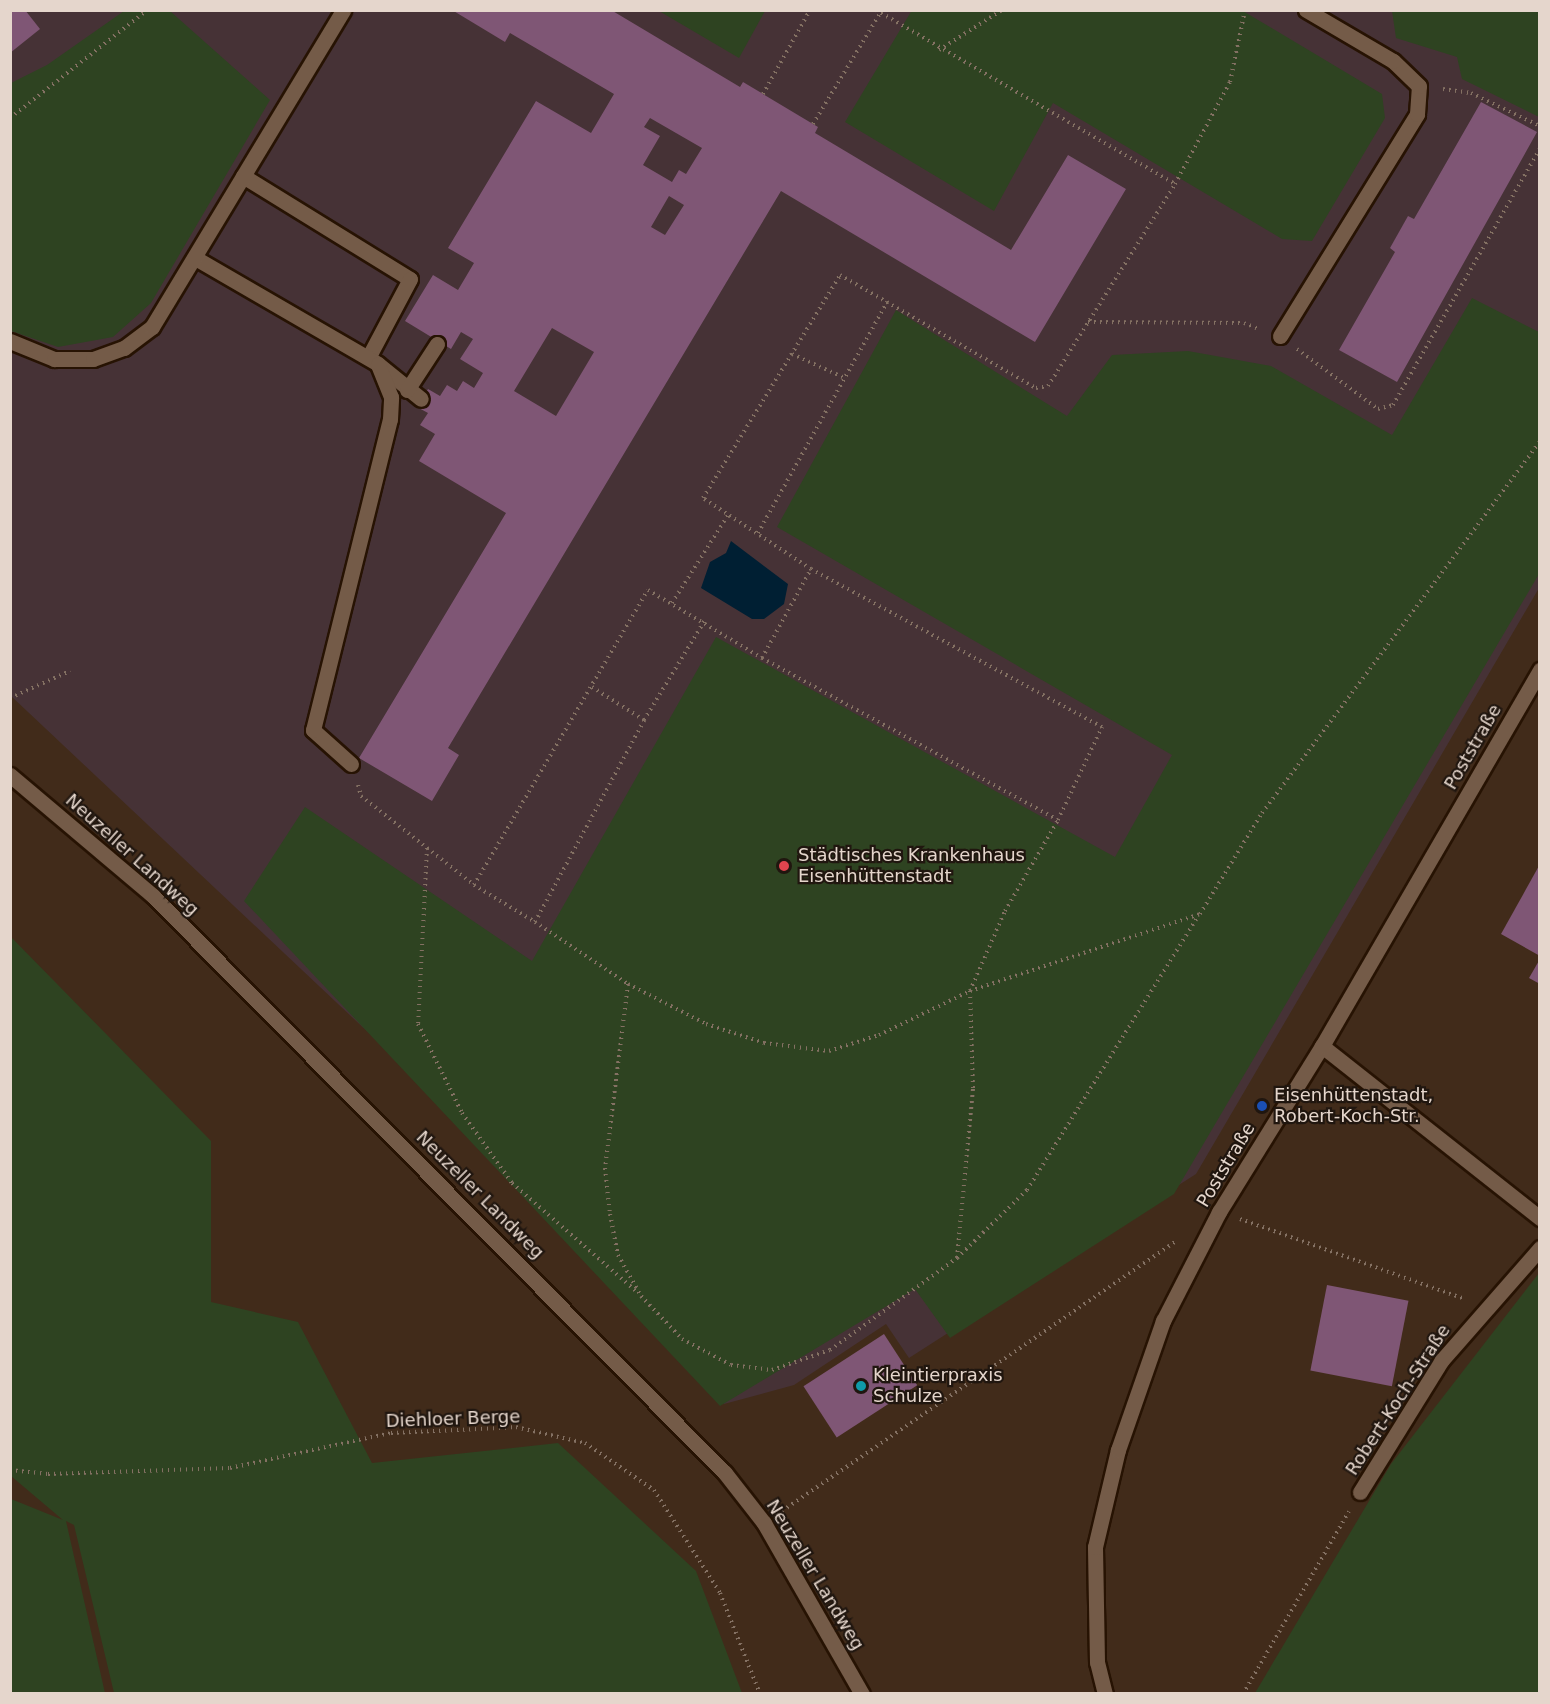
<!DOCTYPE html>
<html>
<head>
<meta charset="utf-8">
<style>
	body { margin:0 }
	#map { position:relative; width:1550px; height:1704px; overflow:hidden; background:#412b1a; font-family:"DejaVu Sans",sans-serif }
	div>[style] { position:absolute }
	.medical>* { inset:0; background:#463236 }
	.green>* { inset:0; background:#2e4321 }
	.water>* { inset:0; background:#001f33 }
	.building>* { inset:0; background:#7f5675; transform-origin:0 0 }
	.path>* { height:4px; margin-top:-2px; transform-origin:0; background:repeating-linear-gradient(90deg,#847163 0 1.5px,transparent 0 6px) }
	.roads { filter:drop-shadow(2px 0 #271303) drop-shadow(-2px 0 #271303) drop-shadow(0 2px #271303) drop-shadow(0 -2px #271303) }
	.lane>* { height:15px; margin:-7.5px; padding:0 7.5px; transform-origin:7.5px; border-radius:7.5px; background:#745b48 }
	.street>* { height:15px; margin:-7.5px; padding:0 7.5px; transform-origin:7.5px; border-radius:7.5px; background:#745b48 }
	.dots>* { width:16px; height:16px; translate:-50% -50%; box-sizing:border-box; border:3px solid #20160f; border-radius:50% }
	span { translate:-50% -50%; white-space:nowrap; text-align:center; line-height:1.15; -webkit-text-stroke:4.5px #20160f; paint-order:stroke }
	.street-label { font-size:18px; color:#e5d6cc }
	.poi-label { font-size:18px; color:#e5d6cc }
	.left { translate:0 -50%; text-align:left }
	.frame { position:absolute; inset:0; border:12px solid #e5d6cc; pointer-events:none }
</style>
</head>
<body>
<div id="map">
	<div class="medical">
		<div style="clip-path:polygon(10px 11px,1539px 11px,1539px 588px,1196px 1174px,909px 1358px,886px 1324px,794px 1385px,724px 1404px,371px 1035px,11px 696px)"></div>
	</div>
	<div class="green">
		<div style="clip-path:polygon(912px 10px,1243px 11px,1382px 94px,1385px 118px,1312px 241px,1282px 239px,1053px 103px,994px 211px,845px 122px)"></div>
		<div style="clip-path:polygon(124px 11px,170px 11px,270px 100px,151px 303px,113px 337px,58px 347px,11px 331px,11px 83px,47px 65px)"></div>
		<div style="clip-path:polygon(659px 11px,765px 11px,739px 58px)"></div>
		<div style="clip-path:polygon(1392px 11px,1539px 11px,1539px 117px,1462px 79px,1457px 57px,1396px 38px)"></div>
		<div style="clip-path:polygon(1472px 298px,1539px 332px,1539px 574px,1174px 1194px,950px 1338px,915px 1289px,720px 1406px,244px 901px,305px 807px,532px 961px,716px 637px,1115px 857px,1172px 755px,777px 527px,896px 310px,1067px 416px,1112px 355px,1188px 351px,1271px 366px,1392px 435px)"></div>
		<div style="clip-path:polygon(11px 937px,211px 1141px,211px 1302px,298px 1322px,372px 1463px,558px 1443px,696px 1571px,742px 1693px,114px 1693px,74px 1525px,66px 1521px,105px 1693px,11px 1693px,11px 1499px,63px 1520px,11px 1476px)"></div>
		<div style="clip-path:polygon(1539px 1273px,1539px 1693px,1255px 1693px,1391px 1464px)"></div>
	</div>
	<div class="water">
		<div style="clip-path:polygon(731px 541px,788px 584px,784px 604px,764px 619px,752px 619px,701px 588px,710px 562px,726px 553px)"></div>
	</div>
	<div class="building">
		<div style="clip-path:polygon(10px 10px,25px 10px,40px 29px,10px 53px)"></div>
		<div style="clip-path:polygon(evenodd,452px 10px,611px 10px,740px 87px,743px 82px,818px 127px,815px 133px,1011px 250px,1068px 155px,1126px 189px,1035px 342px,781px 191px,448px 748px,459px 755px,432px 801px,359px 758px,506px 513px,419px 461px,435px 434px,420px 425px,428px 413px,417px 407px,428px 389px,440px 396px,447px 385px,457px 391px,463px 381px,474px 388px,483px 373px,460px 359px,473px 339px,461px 332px,451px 349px,405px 321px,433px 275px,458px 290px,474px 263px,448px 248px,536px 101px,591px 133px,614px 94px,510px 33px,505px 42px,452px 10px,650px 118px,702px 148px,686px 174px,679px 170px,672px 182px,643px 165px,660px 136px,644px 127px,650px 118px,452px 10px,669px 196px,684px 205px,665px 235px,651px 227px,669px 196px,452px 10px,552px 328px,594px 352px,556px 416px,514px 391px,552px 328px)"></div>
		<div style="clip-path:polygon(1481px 102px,1537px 132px,1397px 382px,1339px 350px,1395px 252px,1390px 248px,1408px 216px,1414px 219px)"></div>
		<div style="clip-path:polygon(1540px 864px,1540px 956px,1501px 934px)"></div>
		<div style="clip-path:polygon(1540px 959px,1540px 984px,1529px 978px)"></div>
		<div style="left:1327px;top:1285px;width:83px;height:87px;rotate:11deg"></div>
		<div style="left:884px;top:1334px;width:61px;height:96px;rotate:57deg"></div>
	</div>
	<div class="path">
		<div style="left:876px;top:10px;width:346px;rotate:30.2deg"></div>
		<div style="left:939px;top:50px;width:75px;rotate:-32.4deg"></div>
		<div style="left:1443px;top:89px;width:28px;rotate:8deg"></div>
		<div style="left:1471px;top:93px;width:76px;rotate:25.6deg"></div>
		<div style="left:763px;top:94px;width:96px;rotate:-60.8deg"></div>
		<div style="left:10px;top:118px;width:174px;rotate:-38.2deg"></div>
		<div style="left:813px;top:124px;width:133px;rotate:-58.8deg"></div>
		<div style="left:1088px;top:322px;width:156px;rotate:0.4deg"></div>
		<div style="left:1244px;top:323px;width:16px;rotate:22deg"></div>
		<div style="left:1297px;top:349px;width:101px;rotate:36.5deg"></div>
		<div style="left:1378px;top:409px;width:16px;rotate:-15deg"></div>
		<div style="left:1393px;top:405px;width:296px;rotate:-60.2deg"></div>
		<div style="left:792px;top:354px;width:58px;rotate:24.4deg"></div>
		<div style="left:758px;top:533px;width:265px;rotate:-60.8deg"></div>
		<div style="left:672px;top:603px;width:104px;rotate:-57.5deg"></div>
		<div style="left:762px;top:658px;width:337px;rotate:28.7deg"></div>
		<div style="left:592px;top:687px;width:62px;rotate:32.4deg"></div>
		<div style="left:10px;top:698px;width:66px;rotate:-24.2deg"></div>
		<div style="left:358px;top:785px;width:11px;rotate:75deg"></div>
		<div style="left:361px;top:796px;width:144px;rotate:38.2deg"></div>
		<div style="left:474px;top:885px;width:342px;rotate:-59.5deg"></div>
		<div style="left:648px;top:590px;width:133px;rotate:30.8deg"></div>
		<div style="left:762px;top:658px;width:102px;rotate:-61.2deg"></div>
		<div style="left:811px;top:569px;width:129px;rotate:-146.7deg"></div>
		<div style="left:703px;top:498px;width:262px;rotate:-58.4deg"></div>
		<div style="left:840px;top:275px;width:226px;rotate:30deg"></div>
		<div style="left:1036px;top:388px;width:12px;rotate:-9deg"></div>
		<div style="left:1048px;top:386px;width:239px;rotate:-57.8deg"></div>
		<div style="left:1175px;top:184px;width:116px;rotate:-61.7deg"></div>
		<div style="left:1230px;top:82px;width:74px;rotate:-78.2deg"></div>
		<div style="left:427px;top:848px;width:176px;rotate:92.9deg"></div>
		<div style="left:418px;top:1024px;width:99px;rotate:63.7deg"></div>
		<div style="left:462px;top:1113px;width:86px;rotate:54.5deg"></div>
		<div style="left:512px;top:1183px;width:167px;rotate:41.1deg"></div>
		<div style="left:474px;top:885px;width:71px;rotate:31.2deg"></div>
		<div style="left:535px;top:922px;width:230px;rotate:-61.6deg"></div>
		<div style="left:644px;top:720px;width:117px;rotate:-58.6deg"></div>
		<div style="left:535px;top:922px;width:112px;rotate:33.7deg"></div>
		<div style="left:628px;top:984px;width:88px;rotate:27.1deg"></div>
		<div style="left:706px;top:1024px;width:61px;rotate:18.1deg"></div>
		<div style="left:764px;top:1043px;width:65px;rotate:7deg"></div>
		<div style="left:829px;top:1051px;width:52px;rotate:-17.7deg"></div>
		<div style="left:879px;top:1035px;width:101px;rotate:-25.8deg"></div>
		<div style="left:970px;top:991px;width:243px;rotate:-18.5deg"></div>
		<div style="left:1200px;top:914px;width:119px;rotate:-58.5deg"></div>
		<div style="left:1262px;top:813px;width:464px;rotate:-53.2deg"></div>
		<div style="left:628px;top:984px;width:185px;rotate:97.1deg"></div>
		<div style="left:605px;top:1168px;width:46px;rotate:83.8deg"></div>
		<div style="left:610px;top:1214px;width:42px;rotate:79deg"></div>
		<div style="left:618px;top:1255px;width:47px;rotate:60.7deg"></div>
		<div style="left:641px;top:1296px;width:59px;rotate:46.4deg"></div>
		<div style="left:682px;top:1339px;width:55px;rotate:28deg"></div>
		<div style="left:731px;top:1365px;width:41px;rotate:7deg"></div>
		<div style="left:772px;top:1370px;width:61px;rotate:-19deg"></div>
		<div style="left:830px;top:1350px;width:157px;rotate:-35.9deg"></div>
		<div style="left:957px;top:1258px;width:171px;rotate:-84.6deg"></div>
		<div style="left:973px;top:1088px;width:97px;rotate:-91.8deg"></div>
		<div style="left:970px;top:991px;width:87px;rotate:-66.4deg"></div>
		<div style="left:1005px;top:911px;width:105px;rotate:-59.8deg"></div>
		<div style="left:1058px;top:820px;width:103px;rotate:-64.7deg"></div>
		<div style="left:1102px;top:727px;width:331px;rotate:-151.5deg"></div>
		<div style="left:1240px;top:1219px;width:239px;rotate:19.6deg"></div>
		<div style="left:957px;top:1258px;width:98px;rotate:-44.2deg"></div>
		<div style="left:1027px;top:1190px;width:324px;rotate:-58deg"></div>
		<div style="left:10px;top:1470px;width:38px;rotate:6deg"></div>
		<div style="left:48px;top:1474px;width:182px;rotate:-1.9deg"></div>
		<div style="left:230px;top:1468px;width:165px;rotate:-12.3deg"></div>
		<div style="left:391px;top:1433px;width:125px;rotate:-2.7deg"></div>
		<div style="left:516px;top:1427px;width:71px;rotate:13.1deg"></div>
		<div style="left:585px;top:1443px;width:83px;rotate:34.3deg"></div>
		<div style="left:654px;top:1490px;width:122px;rotate:57.3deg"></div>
		<div style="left:720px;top:1593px;width:109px;rotate:68.4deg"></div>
		<div style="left:782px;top:1511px;width:478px;rotate:-34.4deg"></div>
		<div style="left:1243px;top:1694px;width:211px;rotate:-59.9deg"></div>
	</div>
	<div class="roads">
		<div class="lane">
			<div style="left:243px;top:176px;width:196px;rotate:31.7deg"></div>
			<div style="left:410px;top:279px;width:89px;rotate:118deg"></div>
			<div style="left:197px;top:259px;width:209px;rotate:30.1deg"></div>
			<div style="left:378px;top:364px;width:55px;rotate:39.1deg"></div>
			<div style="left:1280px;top:336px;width:261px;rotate:-58.3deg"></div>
			<div style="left:1417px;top:114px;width:28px;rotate:-86deg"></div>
			<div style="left:1419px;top:86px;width:36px;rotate:-136deg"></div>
			<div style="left:1393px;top:61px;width:101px;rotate:-149.6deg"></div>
			<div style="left:10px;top:341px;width:48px;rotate:22.2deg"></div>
			<div style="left:54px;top:359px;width:39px"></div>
			<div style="left:93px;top:359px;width:33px;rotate:-20deg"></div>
			<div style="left:124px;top:348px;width:35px;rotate:-37deg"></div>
			<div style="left:152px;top:327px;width:370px;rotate:-58.9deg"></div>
			<div style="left:407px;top:390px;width:55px;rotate:-56.9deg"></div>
			<div style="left:351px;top:764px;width:51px;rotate:-138.2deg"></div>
			<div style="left:313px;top:730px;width:320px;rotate:-76.1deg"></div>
			<div style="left:390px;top:419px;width:22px;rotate:-87deg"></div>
			<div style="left:391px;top:397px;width:35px;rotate:-112deg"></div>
		</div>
		<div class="street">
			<div style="left:10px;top:775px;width:187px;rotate:40.2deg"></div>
			<div style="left:153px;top:896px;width:812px;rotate:45.25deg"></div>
			<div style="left:725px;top:1473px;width:63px;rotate:52deg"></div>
			<div style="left:764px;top:1523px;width:197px;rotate:60.2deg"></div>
			<div style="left:1322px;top:1046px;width:278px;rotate:38.3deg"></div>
			<div style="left:1360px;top:1492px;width:155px;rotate:-58.2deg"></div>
			<div style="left:1442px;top:1360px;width:149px;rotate:-48.8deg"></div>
			<div style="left:1105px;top:1694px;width:33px;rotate:-104deg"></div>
			<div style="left:1097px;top:1662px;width:115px;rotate:-91deg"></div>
			<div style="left:1095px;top:1547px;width:100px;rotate:-76.7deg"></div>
			<div style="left:1118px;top:1450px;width:137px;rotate:-70.8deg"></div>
			<div style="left:1163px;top:1321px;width:123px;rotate:-62.8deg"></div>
			<div style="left:1219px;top:1212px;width:195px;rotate:-58.2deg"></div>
			<div style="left:1322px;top:1046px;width:435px;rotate:-59.9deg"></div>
		</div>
	</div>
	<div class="dots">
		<div style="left:784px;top:866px;background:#e0444e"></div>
		<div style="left:1262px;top:1106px;background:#1a4fb4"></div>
		<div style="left:861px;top:1386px;background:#0f9aa8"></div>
	</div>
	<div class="street-label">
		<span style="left:1473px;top:747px;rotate:-60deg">Poststraße</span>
		<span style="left:132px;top:855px;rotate:42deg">Neuzeller Landweg</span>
		<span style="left:1226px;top:1165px;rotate:-59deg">Poststraße</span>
		<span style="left:480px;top:1195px;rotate:45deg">Neuzeller Landweg</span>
		<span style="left:1398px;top:1400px;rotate:-57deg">Robert-Koch-Straße</span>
		<span style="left:453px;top:1419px;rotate:-2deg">Diehloer Berge</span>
		<span style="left:815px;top:1575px;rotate:59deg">Neuzeller Landweg</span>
	</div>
	<div class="poi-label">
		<span class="left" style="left:798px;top:866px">Städtisches Krankenhaus<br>Eisenhüttenstadt</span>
		<span class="left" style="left:1274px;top:1106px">Eisenhüttenstadt,<br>Robert-Koch-Str.</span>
		<span class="left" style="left:873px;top:1386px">Kleintierpraxis<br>Schulze</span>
	</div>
	<div class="frame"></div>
</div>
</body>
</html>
